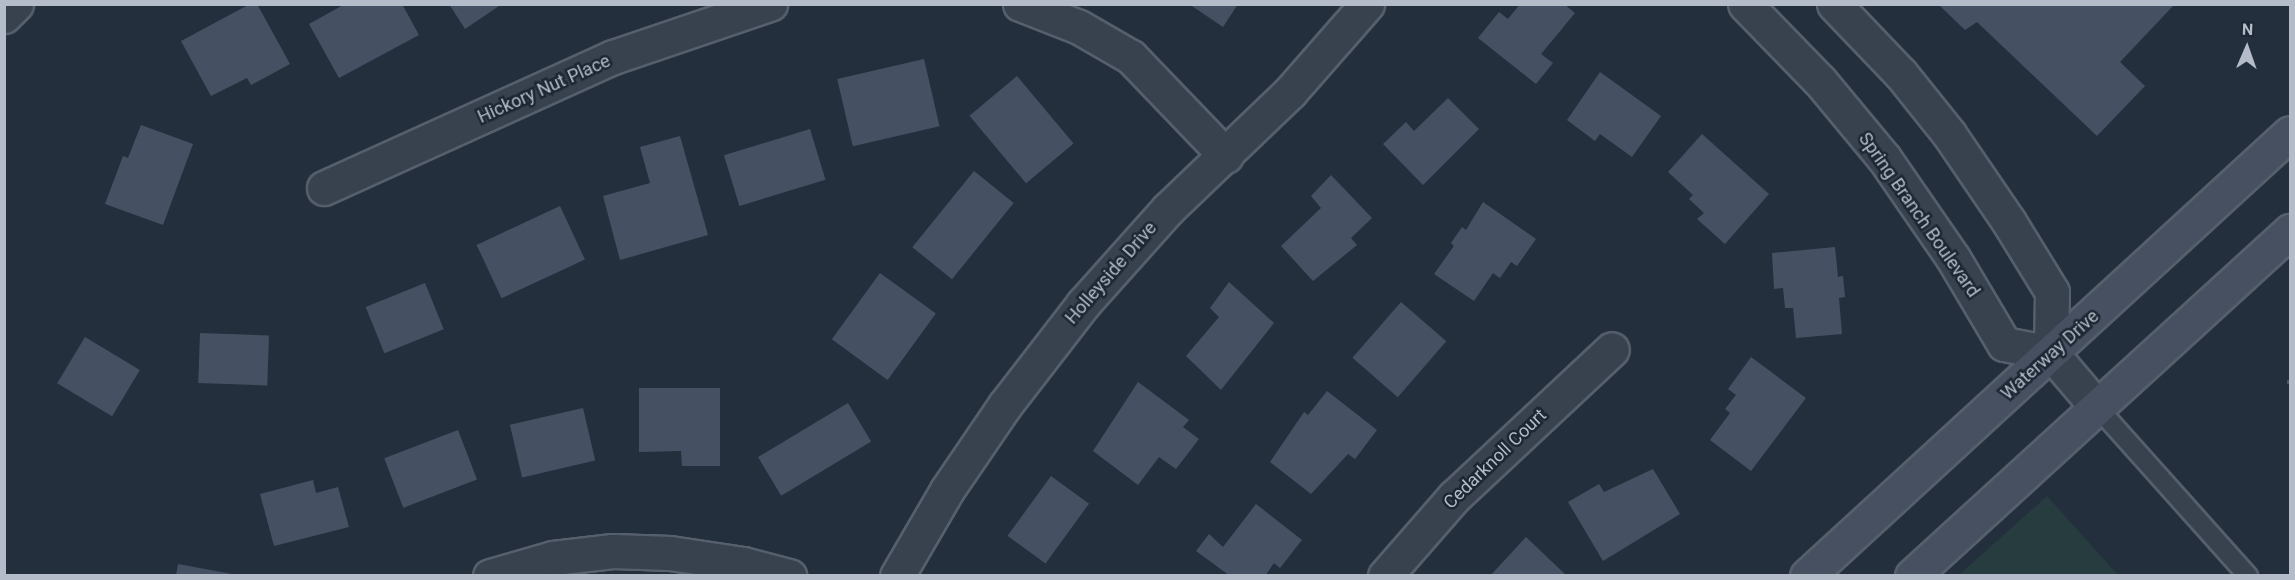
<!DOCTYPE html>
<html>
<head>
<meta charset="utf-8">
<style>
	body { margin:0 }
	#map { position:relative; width:2295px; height:580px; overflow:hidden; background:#242f3e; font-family:Roboto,sans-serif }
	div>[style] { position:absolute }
	.green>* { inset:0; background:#263c3f }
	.building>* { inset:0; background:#455162; transform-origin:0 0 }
	.path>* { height:4px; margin-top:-2px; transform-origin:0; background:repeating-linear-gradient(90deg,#44595c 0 4.5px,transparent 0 9px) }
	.roads { filter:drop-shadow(2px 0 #565f6c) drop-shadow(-2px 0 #565f6c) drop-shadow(0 2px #565f6c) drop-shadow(0 -2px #565f6c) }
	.lane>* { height:18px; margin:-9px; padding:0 9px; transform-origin:9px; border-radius:9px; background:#38414e }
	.street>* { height:33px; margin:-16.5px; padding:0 16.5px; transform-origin:16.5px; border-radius:16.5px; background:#38414e }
	.secondary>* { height:33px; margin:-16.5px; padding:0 16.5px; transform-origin:16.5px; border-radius:16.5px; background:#465061 }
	span { translate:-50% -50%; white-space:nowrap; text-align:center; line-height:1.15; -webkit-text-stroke:5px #1d2633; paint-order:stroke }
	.street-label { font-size:18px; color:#b4bcc9 }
	.frame { position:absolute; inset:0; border:6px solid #b4bcc9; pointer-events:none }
	.north { position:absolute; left:2217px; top:18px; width:60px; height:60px; -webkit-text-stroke:4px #1d2633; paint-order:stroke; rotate:2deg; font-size:16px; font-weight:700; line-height:24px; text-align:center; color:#b4bcc9 }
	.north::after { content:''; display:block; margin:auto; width:21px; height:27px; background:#b4bcc9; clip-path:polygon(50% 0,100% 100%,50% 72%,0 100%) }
</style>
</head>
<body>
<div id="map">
	<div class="green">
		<div style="clip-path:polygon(2047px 496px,2118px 575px,1959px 575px)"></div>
	</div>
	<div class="building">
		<div style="clip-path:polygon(250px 4px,257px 4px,290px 64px,251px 85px,247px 78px,211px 96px,181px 41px)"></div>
		<div style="clip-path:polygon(345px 4px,402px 4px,419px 35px,339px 78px,309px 24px)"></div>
		<div style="clip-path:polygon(449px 4px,502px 4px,465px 29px)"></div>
		<div style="clip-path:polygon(1189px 4px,1238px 4px,1223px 27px)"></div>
		<div style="clip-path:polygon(1520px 4px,1564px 4px,1575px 13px,1541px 54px,1553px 63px,1536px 84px,1478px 38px,1499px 12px,1508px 19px)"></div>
		<div style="clip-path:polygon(1938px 4px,2171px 4px,2173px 6px,2120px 62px,2145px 86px,2097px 136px,1977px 22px,1965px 30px)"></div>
		<div style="left:924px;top:59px;width:69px;height:89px;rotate:77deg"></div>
		<div style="clip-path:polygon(1600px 72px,1661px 116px,1632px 157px,1600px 134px,1595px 141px,1567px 120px)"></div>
		<div style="left:1017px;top:76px;width:88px;height:62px;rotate:50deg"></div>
		<div style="clip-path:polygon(1448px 98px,1479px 129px,1423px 185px,1383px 144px,1406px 122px,1414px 131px)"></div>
		<div style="clip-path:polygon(141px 125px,193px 144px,163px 225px,105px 204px,123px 156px,128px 158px)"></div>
		<div style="left:810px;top:129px;width:53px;height:90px;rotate:73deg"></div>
		<div style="clip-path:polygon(1702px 134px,1769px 194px,1725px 244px,1697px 219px,1704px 213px,1689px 199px,1693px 195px,1668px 172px)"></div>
		<div style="clip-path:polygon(680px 136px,708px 235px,620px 260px,603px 196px,650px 183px,640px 147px)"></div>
		<div style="left:974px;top:171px;width:51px;height:98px;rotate:39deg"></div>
		<div style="clip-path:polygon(1331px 175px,1372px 218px,1351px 238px,1357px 245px,1313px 281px,1281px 246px,1321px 208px,1311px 196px)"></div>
		<div style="clip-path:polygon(1483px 202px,1536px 239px,1517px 266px,1511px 262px,1500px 278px,1493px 273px,1474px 301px,1434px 274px,1454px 246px,1451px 243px,1462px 227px,1466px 230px)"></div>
		<div style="left:560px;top:206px;width:59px;height:92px;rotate:65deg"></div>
		<div style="clip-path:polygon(1835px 247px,1838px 277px,1843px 276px,1845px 297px,1839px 298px,1842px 334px,1796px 338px,1793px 308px,1785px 308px,1783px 288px,1774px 289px,1772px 253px)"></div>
		<div style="left:880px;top:273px;width:69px;height:82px;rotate:36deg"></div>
		<div style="clip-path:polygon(1229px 282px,1274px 323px,1221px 390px,1186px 356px,1219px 317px,1210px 308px)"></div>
		<div style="left:425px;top:283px;width:50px;height:64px;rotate:68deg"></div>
		<div style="left:1401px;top:302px;width:60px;height:74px;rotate:41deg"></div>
		<div style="left:200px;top:333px;width:69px;height:50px;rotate:2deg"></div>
		<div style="left:85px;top:337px;width:64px;height:54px;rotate:31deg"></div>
		<div style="clip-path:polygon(1751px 357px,1806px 398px,1751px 471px,1710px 440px,1730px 413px,1725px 409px,1736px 395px,1728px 389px)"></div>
		<div style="clip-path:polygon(1138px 382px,1189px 420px,1183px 427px,1199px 439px,1176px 469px,1159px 457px,1138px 485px,1093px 451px)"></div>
		<div style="clip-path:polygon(639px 388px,720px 388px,720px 466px,682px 466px,681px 451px,639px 452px)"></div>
		<div style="clip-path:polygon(1327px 391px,1377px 430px,1355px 459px,1348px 454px,1311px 494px,1270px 462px,1304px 412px,1308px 415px)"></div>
		<div style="left:848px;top:403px;width:45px;height:105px;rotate:59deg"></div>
		<div style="left:583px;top:408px;width:54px;height:75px;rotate:77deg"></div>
		<div style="left:458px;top:430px;width:53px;height:79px;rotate:69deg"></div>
		<div style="clip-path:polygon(1653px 469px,1680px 514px,1603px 561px,1568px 502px,1599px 484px,1604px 492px)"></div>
		<div style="left:1051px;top:476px;width:47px;height:74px;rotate:36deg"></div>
		<div style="clip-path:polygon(313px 480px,316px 493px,338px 487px,349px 527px,274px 546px,260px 494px)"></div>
		<div style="clip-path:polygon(1256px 504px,1302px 540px,1280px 568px,1274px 563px,1265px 576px,1230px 576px,1196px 551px,1209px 534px,1223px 547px)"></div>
		<div style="clip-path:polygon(1526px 537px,1567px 576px,1490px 576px)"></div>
		<div style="clip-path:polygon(178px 564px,232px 574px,232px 576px,176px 576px)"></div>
	</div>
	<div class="path">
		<div style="left:2287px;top:382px;width:3px"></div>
	</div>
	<div class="roads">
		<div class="lane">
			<div style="left:2097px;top:407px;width:227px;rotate:48.2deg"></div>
		</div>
		<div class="street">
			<div style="left:1020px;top:4px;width:63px;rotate:21.3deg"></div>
			<div style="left:1079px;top:27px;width:60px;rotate:30deg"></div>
			<div style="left:1131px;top:57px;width:137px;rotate:46.2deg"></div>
			<div style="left:1745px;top:4px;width:107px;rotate:45.8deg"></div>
			<div style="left:1820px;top:81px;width:100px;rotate:50.3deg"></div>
			<div style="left:1884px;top:158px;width:121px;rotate:55.4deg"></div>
			<div style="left:1953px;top:258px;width:100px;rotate:59.3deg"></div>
			<div style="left:2004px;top:344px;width:48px;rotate:10.8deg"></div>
			<div style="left:2051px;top:353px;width:71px;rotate:49.6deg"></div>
			<div style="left:1834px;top:4px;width:97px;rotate:46.3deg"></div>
			<div style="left:1901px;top:74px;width:77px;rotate:51.3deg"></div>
			<div style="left:1949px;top:134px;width:107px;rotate:55.7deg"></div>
			<div style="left:2009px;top:222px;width:82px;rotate:58.4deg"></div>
			<div style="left:2052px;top:292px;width:61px;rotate:90.9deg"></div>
			<div style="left:4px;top:16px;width:17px;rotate:-45deg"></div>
			<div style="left:324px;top:188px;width:317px;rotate:-24.4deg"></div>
			<div style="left:613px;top:57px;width:166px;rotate:-18.7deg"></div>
			<div style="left:490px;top:576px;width:66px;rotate:-15.9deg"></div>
			<div style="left:553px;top:558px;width:60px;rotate:-6.7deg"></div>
			<div style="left:613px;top:551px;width:57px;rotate:2deg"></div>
			<div style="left:670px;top:553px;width:74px;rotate:8.6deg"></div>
			<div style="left:743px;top:564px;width:48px;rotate:14.6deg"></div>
			<div style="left:897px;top:576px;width:99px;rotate:-59.8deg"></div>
			<div style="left:947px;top:490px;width:103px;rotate:-55.7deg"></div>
			<div style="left:1005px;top:405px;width:128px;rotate:-52.3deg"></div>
			<div style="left:1083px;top:304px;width:127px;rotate:-48.2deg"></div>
			<div style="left:1168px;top:209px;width:169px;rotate:-43.8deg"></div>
			<div style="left:1290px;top:92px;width:117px;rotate:-48.8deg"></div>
			<div style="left:1385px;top:576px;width:105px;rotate:-48.9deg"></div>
			<div style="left:1454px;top:497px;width:216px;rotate:-43.1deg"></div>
		</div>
		<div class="secondary">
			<div style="left:1807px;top:576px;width:655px;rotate:-42.53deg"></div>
			<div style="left:1912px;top:576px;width:512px;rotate:-42.39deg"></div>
		</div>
	</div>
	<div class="street-label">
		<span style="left:544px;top:89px;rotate:-24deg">Hickory Nut Place</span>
		<span style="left:1919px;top:215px;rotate:55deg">Spring Branch Boulevard</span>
		<span style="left:1111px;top:273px;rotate:-49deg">Holleyside Drive</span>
		<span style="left:2050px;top:355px;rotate:-42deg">Waterway Drive</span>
		<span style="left:1495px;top:459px;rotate:-44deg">Cedarknoll Court</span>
	</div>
	<div class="frame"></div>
	<div class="north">N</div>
</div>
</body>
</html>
